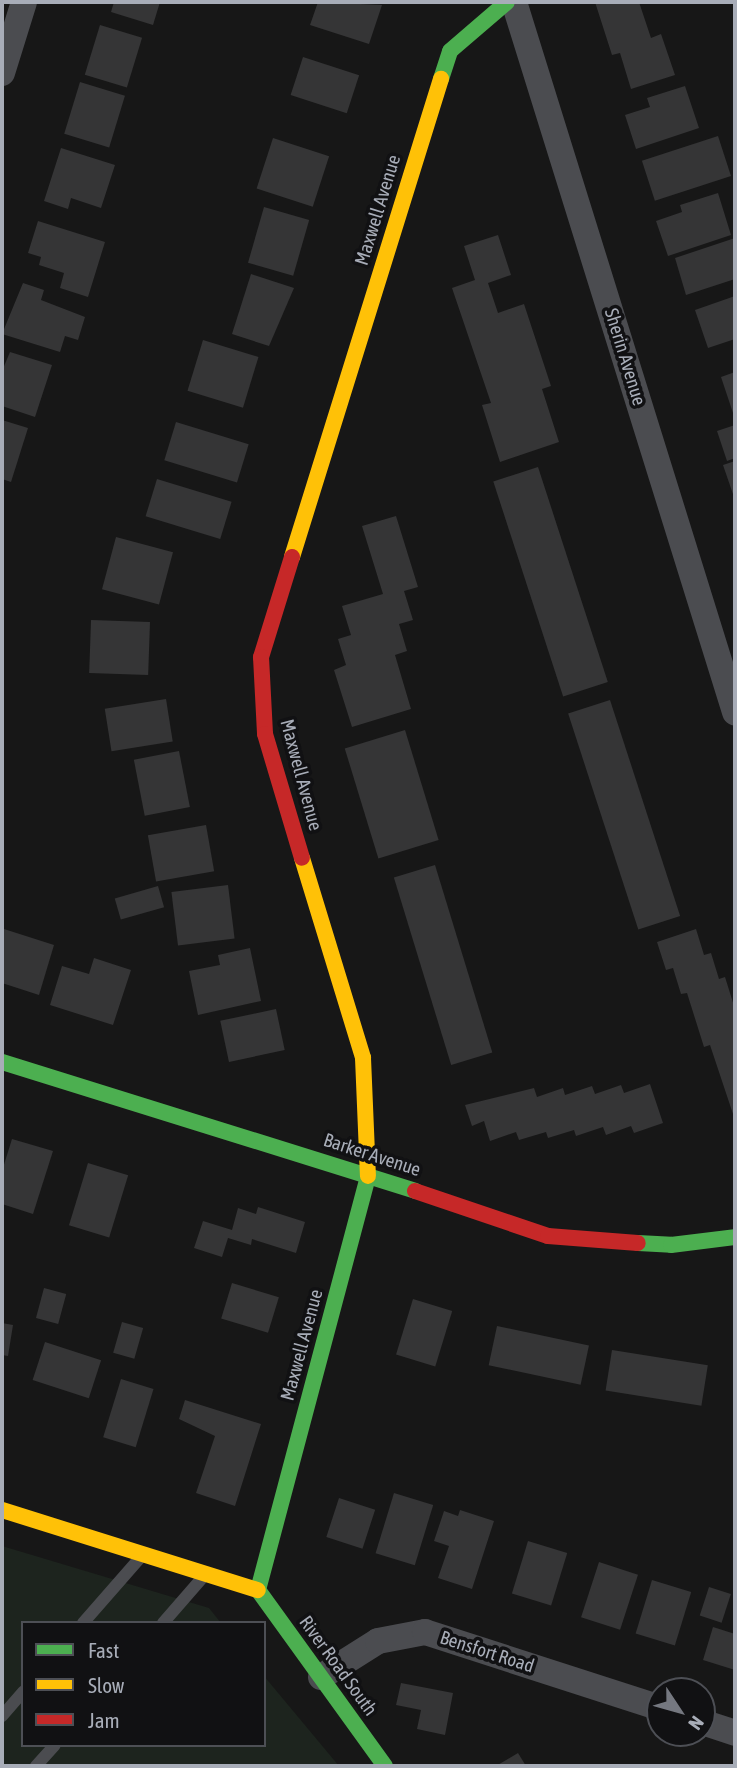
<!DOCTYPE html>
<html>
<head>
<meta charset="utf-8">
<style>
	body { margin:0 }
	#map { position:relative; width:737px; height:1768px; overflow:hidden; background:#171717; font-family:"Asap Condensed",sans-serif }
	div>[style] { position:absolute }
	.green>* { inset:0; background:#1d241e }
	.building>* { inset:0; background:#353536; transform-origin:0 0 }
	.lane>* { height:12px; margin:-6px; padding:0 6px; transform-origin:6px; border-radius:6px; background:#4b4c50 }
	.street>* { height:26px; margin:-13px; padding:0 13px; transform-origin:13px; border-radius:13px; background:#4b4c50 }
	.fast>* { height:16px; margin:-8px; padding:0 8px; transform-origin:8px; border-radius:8px; background:#4caf50 }
	.slow>* { height:16px; margin:-8px; padding:0 8px; transform-origin:8px; border-radius:8px; background:#ffc107 }
	.jam>* { height:16px; margin:-8px; padding:0 8px; transform-origin:8px; border-radius:8px; background:#c62828 }
	span { translate:-50% -50%; white-space:nowrap; text-align:center; line-height:1.15; -webkit-text-stroke:7px #111113; paint-order:stroke }
	.street-label { font-size:19px; color:#a8adb8 }
	.frame { position:absolute; inset:0; border:4px solid #a8adb8; pointer-events:none }
	.legend { position:absolute; left:21px; top:1621px; width:245px; height:126px; box-sizing:border-box; background:#111113; border:2px solid #4d4f55; margin:0; padding:9px 12px; list-style:none; font-size:21px; color:#a8adb8 }
	.legend li { display:flex; align-items:center; gap:14px; height:35px }
	.legend b { width:35px; border:2px solid #4d4f55 }
	.north { position:absolute; left:646px; top:1677px; width:70px; height:70px; box-sizing:border-box; background:#111113; border:2px solid #4d4f55; border-radius:50%; rotate:126deg; font-size:19px; font-weight:700; line-height:28px; text-align:center; color:#a8adb8 }
	.north::after { content:''; display:block; margin:auto; width:24px; height:32px; background:#757880; clip-path:polygon(50% 0,100% 100%,50% 72%,0 100%) }
</style>
</head>
<body>
<div id="map">
	<div class="green">
		<div style="clip-path:polygon(2px 1546px,209px 1608px,221px 1623px,23px 1623px,23px 1745px,264px 1745px,264px 1676px,339px 1766px,2px 1766px)"></div>
	</div>
	<div class="building">
		<div style="clip-path:polygon(114px 2px,160px 2px,153px 25px,111px 12px)"></div>
		<div style="clip-path:polygon(318px 2px,382px 5px,369px 44px,310px 25px)"></div>
		<div style="clip-path:polygon(595px 2px,639px 2px,651px 38px,661px 34px,675px 75px,631px 89px,620px 53px,612px 55px)"></div>
		<div style="left:100px;top:25px;width:44px;height:52px;rotate:17deg"></div>
		<div style="left:303px;top:57px;width:59px;height:40px;rotate:18deg"></div>
		<div style="left:80px;top:82px;width:47px;height:54px;rotate:17deg"></div>
		<div style="clip-path:polygon(685px 86px,699px 128px,636px 149px,625px 115px,650px 107px,647px 98px)"></div>
		<div style="left:718px;top:136px;width:42px;height:80px;rotate:72deg"></div>
		<div style="left:273px;top:138px;width:59px;height:53px;rotate:18deg"></div>
		<div style="clip-path:polygon(61px 148px,115px 165px,101px 208px,71px 198px,68px 209px,44px 201px)"></div>
		<div style="clip-path:polygon(718px 193px,731px 235px,668px 256px,656px 221px,682px 212px,680px 205px)"></div>
		<div style="left:264px;top:207px;width:47px;height:58px;rotate:16deg"></div>
		<div style="clip-path:polygon(38px 221px,105px 242px,88px 297px,60px 288px,64px 273px,39px 265px,41px 257px,28px 253px)"></div>
		<div style="clip-path:polygon(498px 235px,511px 275px,488px 283px,498px 313px,524px 304px,551px 386px,542px 389px,559px 442px,500px 462px,482px 405px,491px 403px,452px 288px,475px 280px,464px 246px)"></div>
		<div style="clip-path:polygon(735px 238px,735px 279px,686px 295px,675px 258px)"></div>
		<div style="clip-path:polygon(251px 274px,294px 288px,269px 346px,232px 334px)"></div>
		<div style="clip-path:polygon(23px 283px,44px 290px,41px 300px,85px 317px,78px 340px,65px 336px,60px 352px,2px 334px)"></div>
		<div style="clip-path:polygon(735px 296px,735px 339px,708px 348px,695px 310px)"></div>
		<div style="left:203px;top:340px;width:58px;height:53px;rotate:17deg"></div>
		<div style="clip-path:polygon(10px 352px,52px 365px,35px 417px,2px 406px,2px 371px)"></div>
		<div style="clip-path:polygon(735px 372px,735px 419px,721px 377px)"></div>
		<div style="clip-path:polygon(2px 420px,28px 428px,11px 482px,2px 479px)"></div>
		<div style="left:176px;top:422px;width:76px;height:40px;rotate:17deg"></div>
		<div style="clip-path:polygon(735px 425px,735px 458px,727px 461px,717px 431px)"></div>
		<div style="clip-path:polygon(735px 461px,735px 500px,723px 465px)"></div>
		<div style="left:538px;top:467px;width:226px;height:47px;rotate:72deg"></div>
		<div style="left:157px;top:479px;width:78px;height:39px;rotate:17deg"></div>
		<div style="clip-path:polygon(396px 516px,418px 587px,404px 591px,413px 620px,399px 624px,407px 651px,395px 655px,411px 709px,352px 727px,334px 670px,346px 665px,338px 639px,351px 635px,342px 606px,383px 594px,362px 526px)"></div>
		<div style="left:116px;top:537px;width:59px;height:54px;rotate:15deg"></div>
		<div style="left:150px;top:622px;width:53px;height:59px;rotate:92deg"></div>
		<div style="left:166px;top:699px;width:43px;height:62px;rotate:81deg"></div>
		<div style="left:610px;top:700px;width:227px;height:44px;rotate:72deg"></div>
		<div style="left:405px;top:730px;width:115px;height:63px;rotate:73deg"></div>
		<div style="left:179px;top:751px;width:57px;height:46px;rotate:79deg"></div>
		<div style="left:206px;top:825px;width:47px;height:59px;rotate:80deg"></div>
		<div style="left:435px;top:865px;width:196px;height:43px;rotate:73deg"></div>
		<div style="left:228px;top:885px;width:54px;height:57px;rotate:83deg"></div>
		<div style="left:158px;top:886px;width:22px;height:45px;rotate:74deg"></div>
		<div style="clip-path:polygon(4px 929px,54px 945px,39px 995px,2px 983px)"></div>
		<div style="clip-path:polygon(696px 929px,704px 955px,711px 953px,719px 979px,725px 977px,735px 1009px,735px 1120px,710px 1045px,704px 1047px,687px 993px,681px 994px,673px 968px,666px 970px,657px 942px)"></div>
		<div style="clip-path:polygon(250px 948px,261px 1001px,198px 1015px,189px 971px,220px 965px,218px 955px)"></div>
		<div style="clip-path:polygon(94px 958px,131px 970px,113px 1025px,50px 1005px,62px 966px,89px 974px)"></div>
		<div style="left:276px;top:1009px;width:42px;height:57px;rotate:78deg"></div>
		<div style="clip-path:polygon(650px 1084px,663px 1123px,634px 1133px,631px 1126px,606px 1135px,603px 1127px,576px 1136px,574px 1130px,548px 1138px,546px 1132px,519px 1140px,516px 1132px,490px 1141px,484px 1121px,472px 1126px,465px 1105px,534px 1088px,537px 1097px,563px 1088px,565px 1095px,592px 1086px,595px 1094px,621px 1085px,624px 1093px)"></div>
		<div style="clip-path:polygon(12px 1139px,53px 1151px,33px 1214px,2px 1204px,2px 1171px)"></div>
		<div style="left:88px;top:1163px;width:42px;height:65px;rotate:17deg"></div>
		<div style="clip-path:polygon(258px 1207px,305px 1222px,296px 1253px,252px 1239px,251px 1245px,228px 1238px,222px 1257px,194px 1248px,203px 1221px,232px 1230px,238px 1208px,256px 1214px)"></div>
		<div style="left:232px;top:1283px;width:49px;height:37px;rotate:17deg"></div>
		<div style="left:44px;top:1288px;width:23px;height:31px;rotate:15deg"></div>
		<div style="left:413px;top:1299px;width:41px;height:58px;rotate:17deg"></div>
		<div style="left:122px;top:1322px;width:22px;height:32px;rotate:16deg"></div>
		<div style="clip-path:polygon(2px 1323px,13px 1325px,8px 1356px,2px 1355px)"></div>
		<div style="left:497px;top:1326px;width:94px;height:40px;rotate:12deg"></div>
		<div style="left:45px;top:1342px;width:59px;height:40px;rotate:18deg"></div>
		<div style="left:612px;top:1350px;width:97px;height:41px;rotate:9deg"></div>
		<div style="left:121px;top:1379px;width:34px;height:61px;rotate:17deg"></div>
		<div style="clip-path:polygon(185px 1400px,261px 1424px,235px 1506px,196px 1493px,215px 1436px,179px 1419px)"></div>
		<div style="left:394px;top:1493px;width:41px;height:63px;rotate:17deg"></div>
		<div style="left:339px;top:1498px;width:38px;height:41px;rotate:18deg"></div>
		<div style="clip-path:polygon(460px 1510px,494px 1521px,472px 1589px,438px 1578px,449px 1546px,434px 1541px,444px 1511px,458px 1516px)"></div>
		<div style="left:528px;top:1541px;width:41px;height:55px;rotate:17deg"></div>
		<div style="left:599px;top:1562px;width:41px;height:58px;rotate:18deg"></div>
		<div style="left:652px;top:1580px;width:41px;height:56px;rotate:17deg"></div>
		<div style="left:709px;top:1587px;width:23px;height:30px;rotate:18deg"></div>
		<div style="clip-path:polygon(713px 1627px,735px 1634px,735px 1670px,703px 1660px)"></div>
		<div style="clip-path:polygon(401px 1683px,453px 1693px,445px 1735px,417px 1729px,421px 1710px,396px 1705px)"></div>
		<div style="clip-path:polygon(518px 1753px,526px 1766px,496px 1766px)"></div>
	</div>
	<div class="lane">
		<div style="left:83px;top:1623px;width:86px;rotate:-48.8deg"></div>
		<div style="left:163px;top:1623px;width:61px;rotate:-49deg"></div>
		<div style="left:2px;top:1716px;width:32px;rotate:-49deg"></div>
		<div style="left:36px;top:1766px;width:28px;rotate:-48deg"></div>
	</div>
	<div class="street">
		<div style="left:514px;top:2px;width:744px;rotate:72.71deg"></div>
		<div style="left:2px;top:73px;width:74px;rotate:-72.8deg"></div>
		<div style="left:321px;top:1677px;width:67px;rotate:-32.3deg"></div>
		<div style="left:378px;top:1641px;width:48px;rotate:-10.8deg"></div>
		<div style="left:425px;top:1632px;width:247px;rotate:17.9deg"></div>
		<div style="left:702px;top:1722px;width:35px;rotate:18deg"></div>
	</div>
	<div class="fast">
		<div style="left:441px;top:79px;width:29px;rotate:-72deg"></div>
		<div style="left:450px;top:51px;width:75px;rotate:-40.7deg"></div>
		<div style="left:2px;top:1062px;width:433px;rotate:17.3deg"></div>
		<div style="left:638px;top:1243px;width:33px;rotate:3deg"></div>
		<div style="left:671px;top:1245px;width:64px;rotate:-7.1deg"></div>
		<div style="left:258px;top:1590px;width:428px;rotate:-75.1deg"></div>
		<div style="left:258px;top:1590px;width:217px;rotate:54.2deg"></div>
	</div>
	<div class="slow">
		<div style="left:292px;top:557px;width:501px;rotate:-72.69deg"></div>
		<div style="left:302px;top:858px;width:209px;rotate:73deg"></div>
		<div style="left:363px;top:1058px;width:118px;rotate:87.6deg"></div>
		<div style="left:2px;top:1510px;width:268px;rotate:17.4deg"></div>
	</div>
	<div class="jam">
		<div style="left:292px;top:557px;width:105px;rotate:107.2deg"></div>
		<div style="left:261px;top:657px;width:77px;rotate:87deg"></div>
		<div style="left:265px;top:734px;width:129px;rotate:73.4deg"></div>
		<div style="left:415px;top:1191px;width:140px;rotate:18.7deg"></div>
		<div style="left:548px;top:1236px;width:90px;rotate:4.4deg"></div>
	</div>
	<div class="street-label">
		<span style="left:378px;top:210px;rotate:-73deg">Maxwell Avenue</span>
		<span style="left:625px;top:357px;rotate:73deg">Sherin Avenue</span>
		<span style="left:301px;top:775px;rotate:75deg">Maxwell Avenue</span>
		<span style="left:372px;top:1155px;rotate:18deg">Barker Avenue</span>
		<span style="left:302px;top:1345px;rotate:-75deg">Maxwell Avenue</span>
		<span style="left:487px;top:1652px;rotate:18deg">Bensfort Road</span>
		<span style="left:338px;top:1666px;rotate:54deg">River Road South</span>
	</div>
	<div class="frame"></div>
	<ul class="legend">
	<li><b style="height:9px;background:#4caf50"></b>Fast</li>
	<li><b style="height:9px;background:#ffc107"></b>Slow</li>
	<li><b style="height:9px;background:#c62828"></b>Jam</li>
	</ul>
	<div class="north">N</div>
</div>
</body>
</html>
